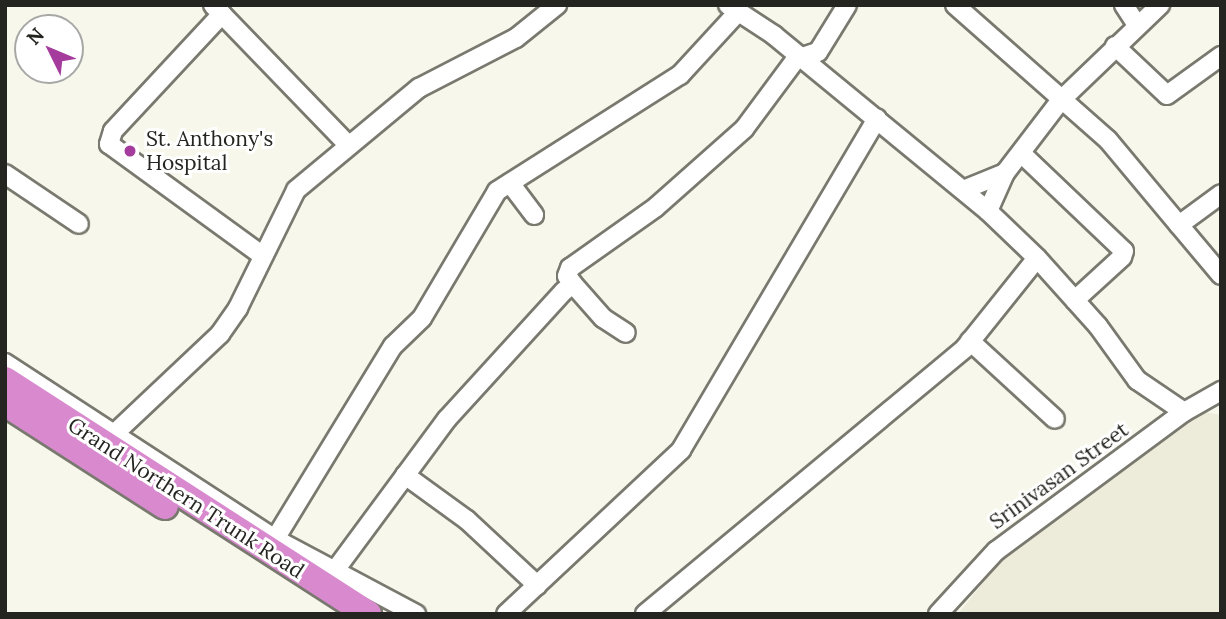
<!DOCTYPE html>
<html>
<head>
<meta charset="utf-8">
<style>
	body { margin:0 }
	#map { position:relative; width:1226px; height:619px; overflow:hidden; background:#f7f7ec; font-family:Lora,serif }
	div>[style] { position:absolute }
	.built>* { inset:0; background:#edecda }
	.roads { filter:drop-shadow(2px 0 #79796f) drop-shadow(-2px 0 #79796f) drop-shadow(0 2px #79796f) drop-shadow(0 -2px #79796f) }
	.minor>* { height:18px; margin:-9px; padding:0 9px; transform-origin:9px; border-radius:9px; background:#fff }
	.highway>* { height:26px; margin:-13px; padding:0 13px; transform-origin:13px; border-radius:13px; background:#d98acf }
	.dots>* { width:19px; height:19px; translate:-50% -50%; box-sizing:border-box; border:4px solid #fff; border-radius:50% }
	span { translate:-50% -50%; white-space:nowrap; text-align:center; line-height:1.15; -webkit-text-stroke:6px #fff; paint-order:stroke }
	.poi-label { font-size:21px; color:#242420 }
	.left { translate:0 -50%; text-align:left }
	.street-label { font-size:21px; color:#242420 }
	.frame { position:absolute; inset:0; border:7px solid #242420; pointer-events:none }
	.north { position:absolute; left:14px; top:14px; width:70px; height:70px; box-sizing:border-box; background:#fff; border:2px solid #a7a7a6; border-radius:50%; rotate:313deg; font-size:19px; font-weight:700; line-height:28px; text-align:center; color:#242420 }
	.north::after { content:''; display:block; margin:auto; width:24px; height:32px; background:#a53b9c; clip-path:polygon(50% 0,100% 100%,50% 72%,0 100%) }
</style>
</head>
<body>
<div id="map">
	<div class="built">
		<div style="clip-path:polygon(1204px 412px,1221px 415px,1221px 614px,958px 614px,1011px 548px)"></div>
	</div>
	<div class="roads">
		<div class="minor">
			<div style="left:213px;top:5px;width:194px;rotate:46deg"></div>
			<div style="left:955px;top:5px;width:204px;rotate:41.4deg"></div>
			<div style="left:1108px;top:140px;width:111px;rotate:50.1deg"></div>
			<div style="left:1179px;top:225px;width:52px;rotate:-36.4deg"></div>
			<div style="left:1124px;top:5px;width:24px;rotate:57deg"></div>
			<div style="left:222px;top:14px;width:160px;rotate:133deg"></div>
			<div style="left:113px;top:131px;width:14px;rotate:107deg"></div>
			<div style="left:109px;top:144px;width:190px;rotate:36deg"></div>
			<div style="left:1115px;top:46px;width:71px;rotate:43.3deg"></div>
			<div style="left:1167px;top:95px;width:67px;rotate:-35.8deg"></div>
			<div style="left:1021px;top:153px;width:142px;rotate:43.6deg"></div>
			<div style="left:1124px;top:251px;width:6px;rotate:108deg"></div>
			<div style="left:1122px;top:257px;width:64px;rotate:137.5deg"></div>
			<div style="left:5px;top:174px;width:89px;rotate:34deg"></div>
			<div style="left:510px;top:183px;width:40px;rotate:53deg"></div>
			<div style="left:963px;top:190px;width:45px;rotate:-22deg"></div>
			<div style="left:1005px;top:173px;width:91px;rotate:-52.6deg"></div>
			<div style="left:1060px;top:101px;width:139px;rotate:-43.8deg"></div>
			<div style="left:988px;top:211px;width:42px;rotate:-65.9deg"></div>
			<div style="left:1179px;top:225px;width:65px;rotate:50deg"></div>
			<div style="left:1037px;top:258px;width:91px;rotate:48.1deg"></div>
			<div style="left:1098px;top:326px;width:67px;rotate:54.2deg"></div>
			<div style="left:1137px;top:380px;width:57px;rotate:34.2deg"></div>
			<div style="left:573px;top:284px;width:10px;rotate:-127deg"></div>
			<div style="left:567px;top:276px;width:9px;rotate:-69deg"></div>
			<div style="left:570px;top:268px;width:105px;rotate:-35.3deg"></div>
			<div style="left:656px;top:207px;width:118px;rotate:-41.6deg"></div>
			<div style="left:744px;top:129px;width:87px;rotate:-53.4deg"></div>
			<div style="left:796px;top:59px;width:23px;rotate:-18deg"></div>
			<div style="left:818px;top:52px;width:55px;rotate:-58.3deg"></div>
			<div style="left:970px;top:341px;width:115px;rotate:42.5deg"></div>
			<div style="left:5px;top:363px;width:322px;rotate:33.1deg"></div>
			<div style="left:275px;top:539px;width:160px;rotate:28deg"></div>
			<div style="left:114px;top:434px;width:146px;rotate:-43.3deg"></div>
			<div style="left:220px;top:334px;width:32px;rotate:-55deg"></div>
			<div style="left:238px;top:308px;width:131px;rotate:-63.8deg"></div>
			<div style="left:296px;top:190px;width:160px;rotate:-39.7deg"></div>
			<div style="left:419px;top:88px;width:109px;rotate:-27.3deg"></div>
			<div style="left:516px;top:38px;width:53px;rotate:-38.8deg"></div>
			<div style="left:405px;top:475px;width:77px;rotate:36deg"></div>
			<div style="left:467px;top:520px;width:96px;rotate:42.9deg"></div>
			<div style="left:275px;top:539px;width:226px;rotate:-58.6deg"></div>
			<div style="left:393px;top:346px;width:40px;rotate:-44deg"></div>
			<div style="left:422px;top:318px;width:147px;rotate:-59.4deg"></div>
			<div style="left:497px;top:191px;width:217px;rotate:-32.4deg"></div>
			<div style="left:680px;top:75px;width:86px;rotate:-47.4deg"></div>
			<div style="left:333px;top:573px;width:192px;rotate:-53.5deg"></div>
			<div style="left:447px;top:419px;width:173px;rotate:-47.6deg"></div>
			<div style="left:564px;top:291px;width:11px;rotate:-38deg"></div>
			<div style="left:573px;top:284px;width:45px;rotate:48.6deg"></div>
			<div style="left:603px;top:318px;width:27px;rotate:33deg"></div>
			<div style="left:506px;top:614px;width:240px;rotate:-43.1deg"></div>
			<div style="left:681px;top:450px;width:385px;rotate:-59.4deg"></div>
			<div style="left:645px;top:614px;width:416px;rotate:-39.7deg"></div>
			<div style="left:965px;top:348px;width:115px;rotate:-51.3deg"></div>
			<div style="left:1037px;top:258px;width:68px;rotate:-136.2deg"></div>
			<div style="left:988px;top:211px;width:277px;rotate:-140.6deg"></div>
			<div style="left:774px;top:35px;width:55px;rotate:-146.9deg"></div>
			<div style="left:938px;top:614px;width:86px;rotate:-47.4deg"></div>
			<div style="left:996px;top:551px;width:234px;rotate:-36.5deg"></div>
			<div style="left:1184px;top:412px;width:43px;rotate:-29.6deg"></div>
		</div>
		<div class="highway">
			<div style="left:5px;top:380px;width:432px;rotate:32.8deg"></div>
			<div style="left:5px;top:403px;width:190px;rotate:32.8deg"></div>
		</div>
	</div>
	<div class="dots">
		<div style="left:130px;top:151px;background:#a53b9c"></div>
	</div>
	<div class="poi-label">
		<span class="left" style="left:146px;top:151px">St. Anthony's<br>Hospital</span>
	</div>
	<div class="street-label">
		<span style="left:1059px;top:476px;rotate:-36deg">Srinivasan Street</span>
		<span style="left:186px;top:498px;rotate:33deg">Grand Northern Trunk Road</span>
	</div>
	<div class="frame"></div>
	<div class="north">N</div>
</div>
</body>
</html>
